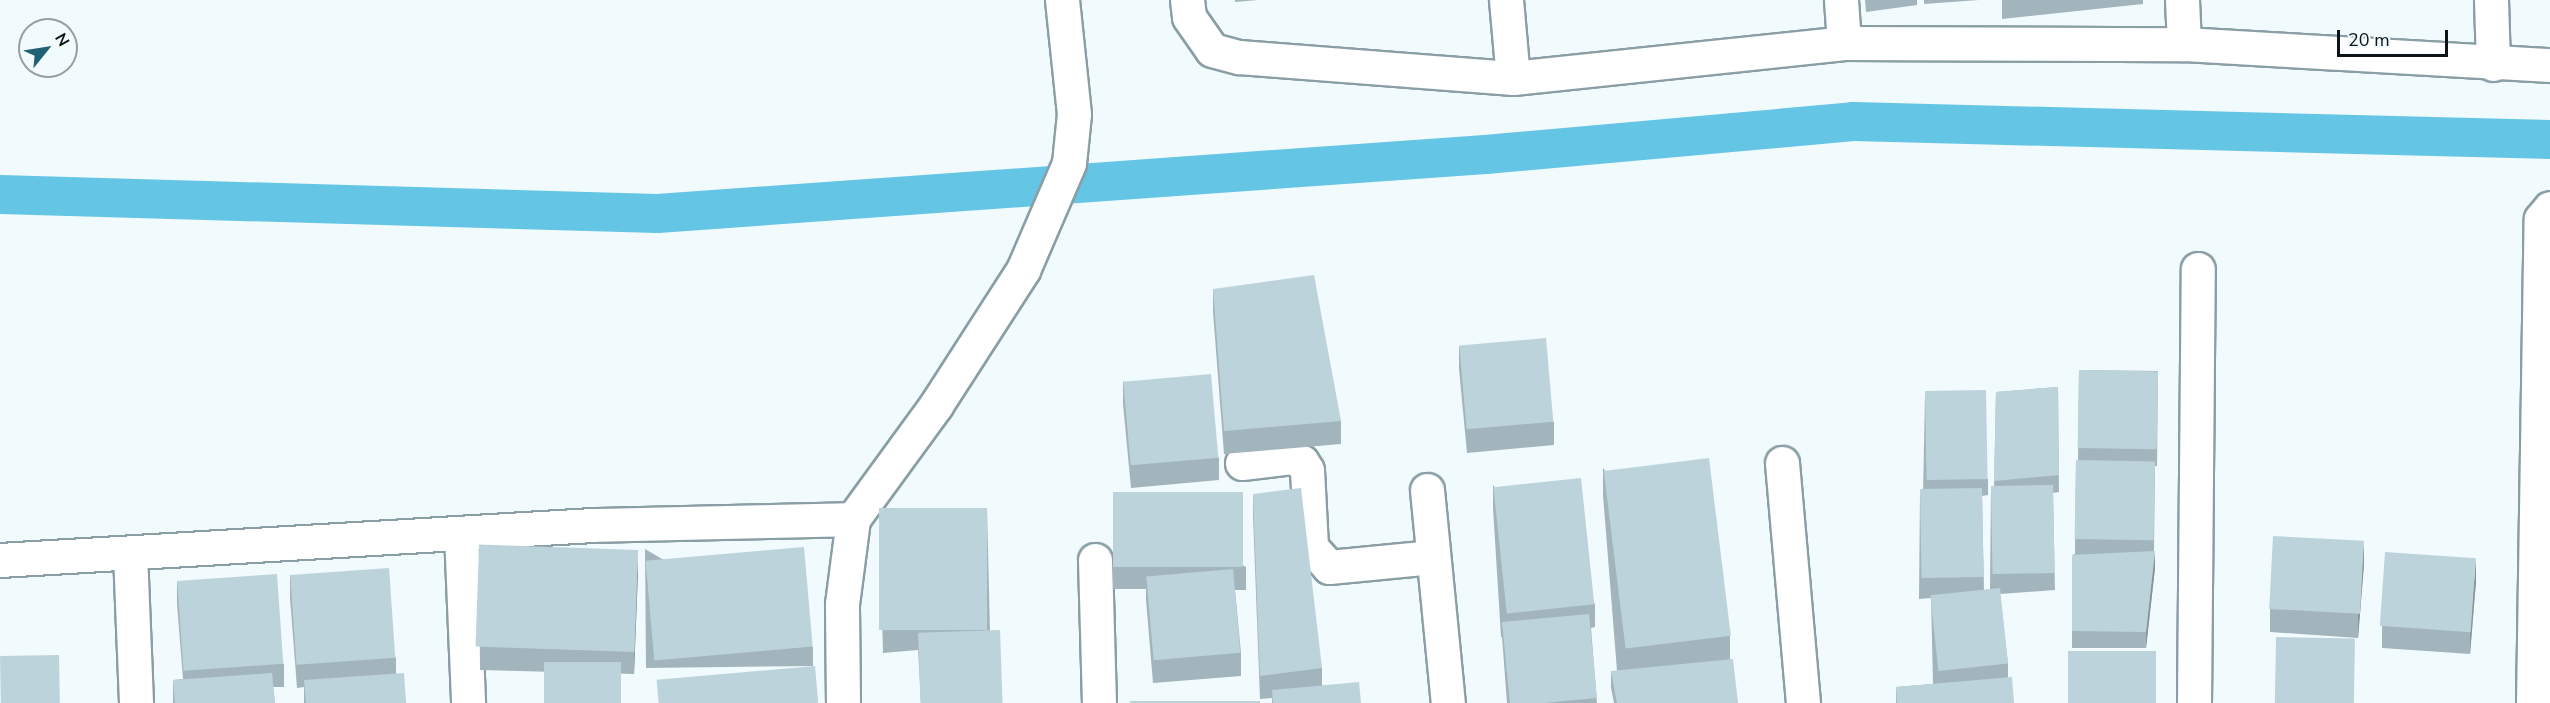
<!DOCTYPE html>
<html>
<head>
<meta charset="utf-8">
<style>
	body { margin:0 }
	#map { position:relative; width:2550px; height:703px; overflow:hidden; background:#f1fafd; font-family:"Nunito Sans",sans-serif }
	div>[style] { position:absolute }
	.canal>* { height:39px; margin:-19.5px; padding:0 19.5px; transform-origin:19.5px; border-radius:19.5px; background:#65c5e4 }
	.roads { filter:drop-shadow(2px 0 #899ea5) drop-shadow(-2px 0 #899ea5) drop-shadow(0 2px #899ea5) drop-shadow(0 -2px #899ea5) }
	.minor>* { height:33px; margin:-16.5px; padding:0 16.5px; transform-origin:16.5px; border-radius:16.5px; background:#fff }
	.wall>* { inset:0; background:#a3b5bc }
	.shaded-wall>* { inset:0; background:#849499 }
	.building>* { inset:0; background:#bdd3db; transform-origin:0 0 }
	span { translate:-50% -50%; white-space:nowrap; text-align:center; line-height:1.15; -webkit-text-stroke:4.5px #f1fafd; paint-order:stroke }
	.north { position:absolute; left:18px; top:18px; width:60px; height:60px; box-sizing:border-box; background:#f1fafd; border:2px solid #959ea1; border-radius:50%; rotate:60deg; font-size:16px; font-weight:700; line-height:24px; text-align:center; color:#0c1417 }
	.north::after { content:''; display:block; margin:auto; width:21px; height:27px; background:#1f6175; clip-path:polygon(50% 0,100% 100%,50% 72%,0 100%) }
	.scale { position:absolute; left:2337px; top:30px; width:111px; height:27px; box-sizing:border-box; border:3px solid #0c1417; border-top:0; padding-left:8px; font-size:18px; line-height:21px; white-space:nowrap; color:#0c1417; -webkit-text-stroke:4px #f1fafd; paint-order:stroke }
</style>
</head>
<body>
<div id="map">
	<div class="canal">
		<div style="left:0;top:194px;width:657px;rotate:1.66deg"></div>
		<div style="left:657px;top:213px;width:830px;rotate:-4.08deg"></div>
		<div style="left:1485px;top:154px;width:369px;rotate:-5.1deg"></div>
		<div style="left:1853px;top:121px;width:697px;rotate:1.48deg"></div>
	</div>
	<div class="roads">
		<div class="minor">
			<div style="left:1187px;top:0;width:17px;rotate:83deg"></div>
			<div style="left:1189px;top:17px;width:40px;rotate:55.1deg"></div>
			<div style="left:1212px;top:50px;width:28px;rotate:15deg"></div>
			<div style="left:1239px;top:57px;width:275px;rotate:4.4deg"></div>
			<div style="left:1513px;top:78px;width:333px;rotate:-6deg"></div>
			<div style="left:1844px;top:43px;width:340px;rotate:0.2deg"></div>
			<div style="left:2184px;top:44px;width:367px;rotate:3.3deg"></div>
			<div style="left:1506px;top:0;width:78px;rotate:84.9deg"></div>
			<div style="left:1841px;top:0;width:43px;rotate:86deg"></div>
			<div style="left:2182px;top:0;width:44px;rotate:87.4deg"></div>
			<div style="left:2491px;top:0;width:64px;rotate:88.2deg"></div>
			<div style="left:1242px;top:463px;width:50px;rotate:-6.8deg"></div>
			<div style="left:1292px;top:457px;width:11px;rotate:27deg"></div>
			<div style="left:1302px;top:462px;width:9px;rotate:58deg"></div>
			<div style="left:1307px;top:470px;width:77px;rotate:87deg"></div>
			<div style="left:1311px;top:547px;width:27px;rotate:48deg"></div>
			<div style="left:1329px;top:567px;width:104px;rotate:-5.5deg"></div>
			<div style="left:1782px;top:463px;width:241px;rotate:85deg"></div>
			<div style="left:1427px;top:490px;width:214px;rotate:84.4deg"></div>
			<div style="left:461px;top:533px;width:170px;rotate:87.6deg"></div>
			<div style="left:130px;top:553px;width:150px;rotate:87.7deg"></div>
			<div style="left:0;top:560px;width:593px;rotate:-3.38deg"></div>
			<div style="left:592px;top:525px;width:261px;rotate:-1.3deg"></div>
			<div style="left:1095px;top:560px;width:143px;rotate:88.4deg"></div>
			<div style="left:843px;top:703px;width:99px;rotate:-90.6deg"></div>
			<div style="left:842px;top:604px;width:86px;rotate:-82.6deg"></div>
			<div style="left:853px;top:519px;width:141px;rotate:-53.9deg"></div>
			<div style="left:936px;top:405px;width:161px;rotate:-57.2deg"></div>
			<div style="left:1023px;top:270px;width:116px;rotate:-66.7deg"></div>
			<div style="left:1069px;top:163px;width:49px;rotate:-84.2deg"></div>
			<div style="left:1074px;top:114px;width:115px;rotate:-96deg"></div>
			<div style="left:2194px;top:703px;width:434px;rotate:-89.5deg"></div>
			<div style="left:2533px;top:703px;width:484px;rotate:-89.1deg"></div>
			<div style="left:2541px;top:219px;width:14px;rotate:-51deg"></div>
		</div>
	</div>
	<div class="wall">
		<div style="clip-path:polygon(1235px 0,1258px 0,1235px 2px)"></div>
		<div style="clip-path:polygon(1865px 0,1917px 0,1917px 5px,1866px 12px)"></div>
		<div style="clip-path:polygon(1924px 0,1979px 0,1924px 4px)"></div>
		<div style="clip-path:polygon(2002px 0,2143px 0,2143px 4px,2002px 19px)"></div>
		<div style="clip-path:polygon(1213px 289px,1341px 421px,1341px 444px,1224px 454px,1213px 312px)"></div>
		<div style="clip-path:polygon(1459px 346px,1554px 422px,1554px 445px,1467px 453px,1459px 369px)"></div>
		<div style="clip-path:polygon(2079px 370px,2158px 371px,2157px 466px,2155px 466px,2154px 551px,2155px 568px,2146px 648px,2072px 648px,2072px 555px,2075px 554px,2076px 460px,2078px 460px)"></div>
		<div style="clip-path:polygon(1123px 381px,1219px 458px,1219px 480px,1131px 488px,1123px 404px)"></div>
		<div style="clip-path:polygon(2058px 387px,2059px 492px,2053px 493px,2055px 590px,2000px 594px,2008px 664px,2008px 677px,2014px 703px,1896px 703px,1896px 687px,1933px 684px,1931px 598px,1919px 599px,1920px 494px,1923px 494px,1925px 395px,1988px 479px,1988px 495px,1982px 496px,1984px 590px,1990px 590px,1991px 490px,1994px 490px,1996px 392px)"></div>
		<div style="clip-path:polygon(1603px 468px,1730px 636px,1730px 660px,1738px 703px,1614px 703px,1611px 688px,1611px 671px,1617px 671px,1603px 495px)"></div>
		<div style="clip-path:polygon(1493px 485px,1595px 604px,1595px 627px,1591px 628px,1597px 703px,1507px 703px,1502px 637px,1501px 637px,1493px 508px)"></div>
		<div style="clip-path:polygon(1113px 492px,1246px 567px,1246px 590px,1235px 590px,1241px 653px,1241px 676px,1153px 683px,1146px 600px,1146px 589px,1113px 589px)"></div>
		<div style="clip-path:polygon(1253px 494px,1322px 668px,1322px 685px,1361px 703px,1272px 703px,1272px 698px,1260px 699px,1253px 516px)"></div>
		<div style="clip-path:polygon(879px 508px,987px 508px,990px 631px,1002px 703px,921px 703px,918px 650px,883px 653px)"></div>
		<div style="clip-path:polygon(645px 549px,813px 647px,813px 666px,646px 668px)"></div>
		<div style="clip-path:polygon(479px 551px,638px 572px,634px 674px,480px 670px)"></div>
		<div style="clip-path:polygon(2364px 564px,2358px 638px,2270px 632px,2270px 609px)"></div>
		<div style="clip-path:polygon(290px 575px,396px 658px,396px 673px,406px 703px,304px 703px,304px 687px,297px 688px,290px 598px)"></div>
		<div style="clip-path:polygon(177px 581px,284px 664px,284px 687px,273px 687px,275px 703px,173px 703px,173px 680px,183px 679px,177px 604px)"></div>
		<div style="clip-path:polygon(2476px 581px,2470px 654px,2382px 648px,2382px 626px)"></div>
	</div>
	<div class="shaded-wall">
		<div style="clip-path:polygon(2364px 541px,2364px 564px,2358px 638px,2358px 615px)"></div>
		<div style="clip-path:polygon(638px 550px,638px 572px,634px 674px,634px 652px)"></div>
		<div style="clip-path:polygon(2155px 551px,2155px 568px,2146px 648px,2146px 632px)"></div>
		<div style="clip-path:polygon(2476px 558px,2476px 581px,2470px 654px,2470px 631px)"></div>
	</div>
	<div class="building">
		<div style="clip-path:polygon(1314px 275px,1341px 421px,1224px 431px,1213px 289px)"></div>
		<div style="left:1546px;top:338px;width:84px;height:87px;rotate:85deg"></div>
		<div style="left:2079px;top:370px;width:79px;height:78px;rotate:1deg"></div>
		<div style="left:1211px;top:374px;width:84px;height:88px;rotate:85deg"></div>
		<div style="clip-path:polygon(2058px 387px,2059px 475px,1994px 481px,1996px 392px)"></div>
		<div style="left:1986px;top:390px;width:89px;height:61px;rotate:89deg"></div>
		<div style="left:1709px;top:458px;width:179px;height:106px;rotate:83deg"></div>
		<div style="left:2076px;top:460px;width:79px;height:79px;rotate:1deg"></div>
		<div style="left:1581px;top:478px;width:127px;height:88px;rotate:84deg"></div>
		<div style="left:2053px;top:485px;width:88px;height:62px;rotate:89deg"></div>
		<div style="clip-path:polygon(1301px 488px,1322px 668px,1260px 676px,1253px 494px)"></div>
		<div style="left:1982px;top:488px;width:89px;height:62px;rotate:89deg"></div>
		<div style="left:1113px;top:492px;width:130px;height:75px"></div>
		<div style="left:879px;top:508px;width:108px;height:122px"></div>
		<div style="left:2273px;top:536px;width:91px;height:73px;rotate:3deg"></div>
		<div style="left:804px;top:547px;width:100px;height:159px;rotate:85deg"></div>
		<div style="left:638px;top:550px;width:102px;height:159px;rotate:92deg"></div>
		<div style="clip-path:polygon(2155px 551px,2146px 632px,2072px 631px,2072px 555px)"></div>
		<div style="left:2385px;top:552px;width:91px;height:74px;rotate:4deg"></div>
		<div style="left:389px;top:568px;width:90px;height:99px;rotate:86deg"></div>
		<div style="left:1233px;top:569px;width:84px;height:87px;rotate:85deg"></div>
		<div style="left:277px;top:574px;width:90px;height:100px;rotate:86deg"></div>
		<div style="left:2000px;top:588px;width:76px;height:70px;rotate:84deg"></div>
		<div style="clip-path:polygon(1589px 614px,1597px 698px,1543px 703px,1510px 703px,1502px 622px)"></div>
		<div style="left:1000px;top:630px;width:73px;height:82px;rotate:88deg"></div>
		<div style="left:2276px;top:637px;width:79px;height:66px;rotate:1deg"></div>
		<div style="left:2156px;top:651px;width:52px;height:88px;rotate:90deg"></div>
		<div style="left:59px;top:655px;width:48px;height:59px;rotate:89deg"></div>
		<div style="clip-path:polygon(1733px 659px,1738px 703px,1617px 703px,1611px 671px)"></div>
		<div style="left:621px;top:662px;width:41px;height:77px;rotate:90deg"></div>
		<div style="left:815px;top:666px;width:37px;height:159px;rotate:85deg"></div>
		<div style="clip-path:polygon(272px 673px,275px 703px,175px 703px,173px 680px)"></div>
		<div style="clip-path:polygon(404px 673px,406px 703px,306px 703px,304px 680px)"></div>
		<div style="clip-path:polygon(2012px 677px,2014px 703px,1897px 703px,1896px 687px)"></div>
		<div style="clip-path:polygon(1359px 682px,1361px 703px,1273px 703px,1272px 690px)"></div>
		<div style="left:1130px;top:701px;width:130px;height:2px"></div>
	</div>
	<div class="north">N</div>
	<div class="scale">20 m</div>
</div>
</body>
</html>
